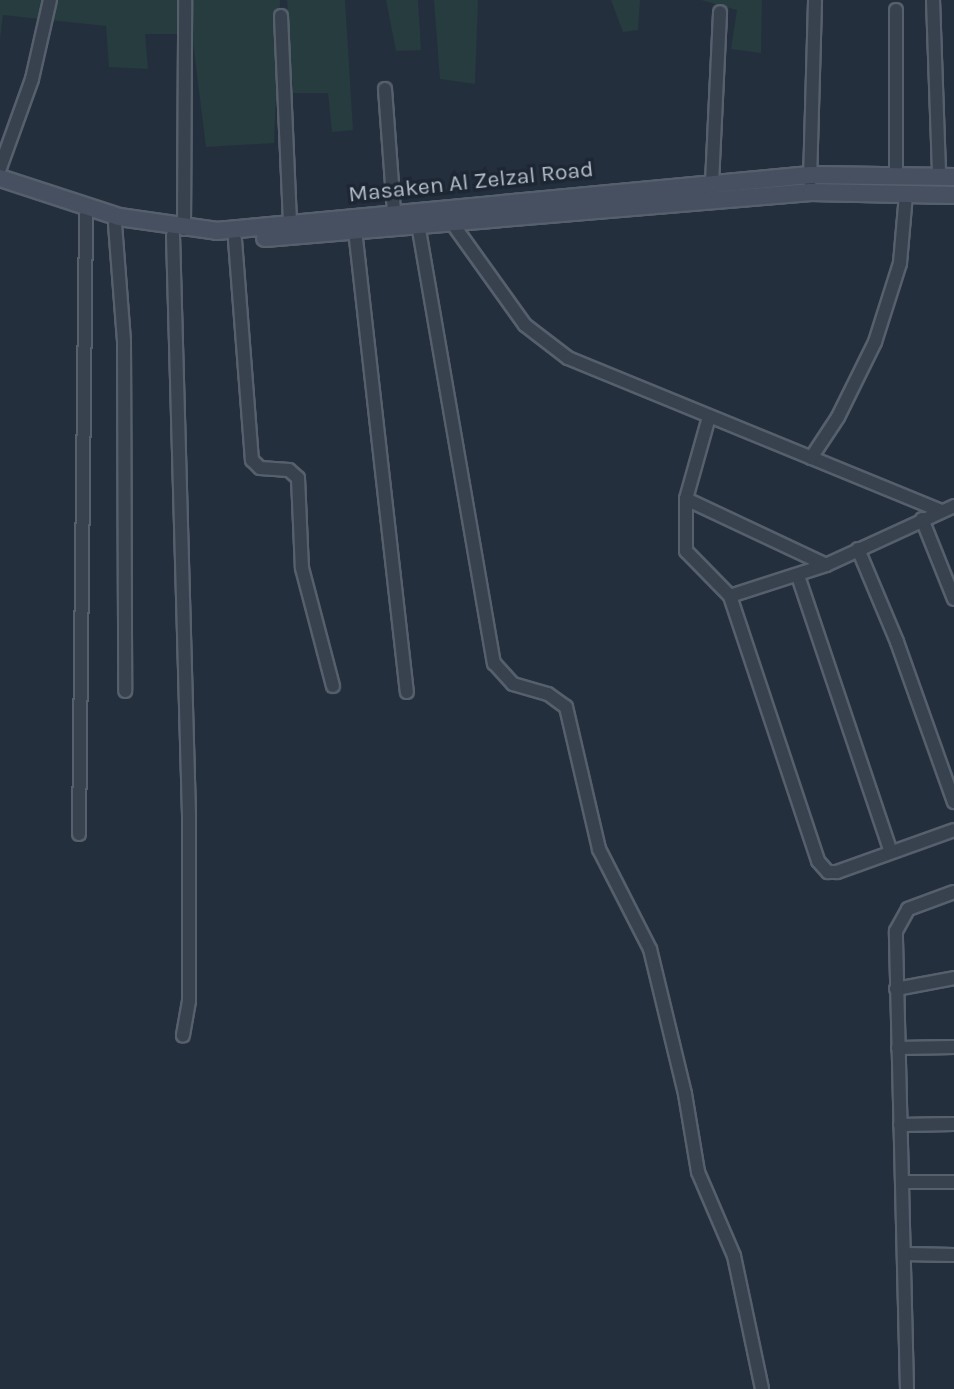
<!DOCTYPE html>
<html>
<head>
<meta charset="utf-8">
<style>
	body { margin:0 }
	#map { position:relative; width:954px; height:1389px; overflow:hidden; background:#242f3e; font-family:Karla,sans-serif }
	div>[style] { position:absolute }
	.green>* { inset:0; background:#263c3f }
	.roads { filter:drop-shadow(2px 0 #565f6c) drop-shadow(-2px 0 #565f6c) drop-shadow(0 2px #565f6c) drop-shadow(0 -2px #565f6c) }
	.street>* { height:12px; margin:-6px; padding:0 6px; transform-origin:6px; border-radius:6px; background:#38414e }
	.secondary>* { height:16px; margin:-8px; padding:0 8px; transform-origin:8px; border-radius:8px; background:#465061 }
	span { translate:-50% -50%; white-space:nowrap; text-align:center; line-height:1.15; -webkit-text-stroke:7px #1d2633; paint-order:stroke }
	.street-label { font-size:23px; color:#b4bcc9 }
</style>
</head>
<body>
<div id="map">
	<div class="green">
		<div style="clip-path:polygon(0 0,280px 0,274px 143px,206px 147px,192px 34px,145px 34px,148px 69px,109px 67px,106px 26px,3px 15px,0 39px)"></div>
		<div style="clip-path:polygon(287px 0,345px 0,353px 130px,332px 132px,328px 93px,293px 93px)"></div>
		<div style="clip-path:polygon(386px 0,418px 0,421px 50px,396px 51px)"></div>
		<div style="clip-path:polygon(434px 0,478px 0,475px 84px,440px 79px)"></div>
		<div style="clip-path:polygon(611px 0,640px 0,638px 30px,623px 32px)"></div>
		<div style="clip-path:polygon(701px 0,762px 0,761px 53px,731px 49px,737px 10px)"></div>
	</div>
	<div class="roads">
		<div class="street">
			<div style="left:933px;top:0;width:176px;rotate:88deg"></div>
			<div style="left:896px;top:10px;width:165px;rotate:90deg"></div>
			<div style="left:281px;top:16px;width:208px;rotate:87.5deg"></div>
			<div style="left:385px;top:89px;width:122px;rotate:85.8deg"></div>
			<div style="left:0;top:168px;width:95px;rotate:-70.2deg"></div>
			<div style="left:32px;top:79px;width:81px;rotate:-77.2deg"></div>
			<div style="left:810px;top:181px;width:181px;rotate:-88.4deg"></div>
			<div style="left:712px;top:183px;width:171px;rotate:-87.3deg"></div>
			<div style="left:447px;top:216px;width:134px;rotate:54.4deg"></div>
			<div style="left:525px;top:325px;width:54px;rotate:37.5deg"></div>
			<div style="left:568px;top:358px;width:403px;rotate:22.3deg"></div>
			<div style="left:115px;top:224px;width:117px;rotate:85.6deg"></div>
			<div style="left:124px;top:341px;width:350px;rotate:89.8deg"></div>
			<div style="left:418px;top:224px;width:446px;rotate:80.2deg"></div>
			<div style="left:494px;top:663px;width:28px;rotate:48deg"></div>
			<div style="left:513px;top:684px;width:36px;rotate:16deg"></div>
			<div style="left:548px;top:694px;width:22px;rotate:36deg"></div>
			<div style="left:566px;top:707px;width:146px;rotate:76.9deg"></div>
			<div style="left:599px;top:849px;width:112px;rotate:63deg"></div>
			<div style="left:650px;top:949px;width:149px;rotate:76.4deg"></div>
			<div style="left:685px;top:1094px;width:79px;rotate:80.5deg"></div>
			<div style="left:698px;top:1172px;width:91px;rotate:66.8deg"></div>
			<div style="left:734px;top:1256px;width:136px;rotate:78.1deg"></div>
			<div style="left:184px;top:229px;width:229px;rotate:-89.7deg"></div>
			<div style="left:355px;top:230px;width:465px;rotate:83.6deg"></div>
			<div style="left:173px;top:235px;width:579px;rotate:88.42deg"></div>
			<div style="left:189px;top:814px;width:187px;rotate:90deg"></div>
			<div style="left:189px;top:1001px;width:35px;rotate:100deg"></div>
			<div style="left:235px;top:240px;width:221px;rotate:85.6deg"></div>
			<div style="left:252px;top:460px;width:11px;rotate:45deg"></div>
			<div style="left:260px;top:468px;width:29px;rotate:4deg"></div>
			<div style="left:289px;top:470px;width:12px;rotate:42deg"></div>
			<div style="left:298px;top:478px;width:90px;rotate:87.5deg"></div>
			<div style="left:302px;top:568px;width:122px;rotate:75.3deg"></div>
			<div style="left:709px;top:417px;width:85px;rotate:105.7deg"></div>
			<div style="left:686px;top:499px;width:52px;rotate:90deg"></div>
			<div style="left:686px;top:551px;width:63px;rotate:45.6deg"></div>
			<div style="left:730px;top:596px;width:279px;rotate:71.6deg"></div>
			<div style="left:818px;top:861px;width:15px;rotate:48deg"></div>
			<div style="left:828px;top:872px;width:9px"></div>
			<div style="left:837px;top:872px;width:124px;rotate:-19.7deg"></div>
			<div style="left:811px;top:458px;width:49px;rotate:-56.6deg"></div>
			<div style="left:838px;top:417px;width:84px;rotate:-63.7deg"></div>
			<div style="left:875px;top:342px;width:83px;rotate:-72.4deg"></div>
			<div style="left:900px;top:263px;width:69px;rotate:-85deg"></div>
			<div style="left:686px;top:499px;width:155px;rotate:25.2deg"></div>
			<div style="left:922px;top:519px;width:86px;rotate:68.2deg"></div>
			<div style="left:858px;top:549px;width:101px;rotate:67.2deg"></div>
			<div style="left:897px;top:642px;width:170px;rotate:70.4deg"></div>
			<div style="left:798px;top:576px;width:291px;rotate:71.4deg"></div>
			<div style="left:730px;top:596px;width:101px;rotate:-17.9deg"></div>
			<div style="left:826px;top:565px;width:141px;rotate:-24.7deg"></div>
			<div style="left:79px;top:834px;width:619px;rotate:-89.35deg"></div>
			<div style="left:896px;top:989px;width:59px;rotate:-10.7deg"></div>
			<div style="left:898px;top:1048px;width:56px;rotate:-1deg"></div>
			<div style="left:900px;top:1125px;width:54px;rotate:-1.1deg"></div>
			<div style="left:902px;top:1182px;width:52px"></div>
			<div style="left:904px;top:1254px;width:50px;rotate:1.1deg"></div>
			<div style="left:907px;top:1389px;width:458px;rotate:-91.4deg"></div>
			<div style="left:896px;top:931px;width:25px;rotate:-61deg"></div>
			<div style="left:908px;top:909px;width:49px;rotate:-20.3deg"></div>
		</div>
		<div class="secondary">
			<div style="left:0;top:178px;width:125px;rotate:18.1deg"></div>
			<div style="left:119px;top:217px;width:99px;rotate:8.1deg"></div>
			<div style="left:217px;top:231px;width:596px;rotate:-5.39deg"></div>
			<div style="left:810px;top:175px;width:144px;rotate:0.8deg"></div>
			<div style="left:265px;top:238px;width:548px;rotate:-4.82deg"></div>
			<div style="left:811px;top:192px;width:143px;rotate:1.2deg"></div>
		</div>
	</div>
	<div class="street-label">
		<span style="left:471px;top:182px;rotate:-6deg">Masaken Al Zelzal Road</span>
	</div>
</div>
</body>
</html>
